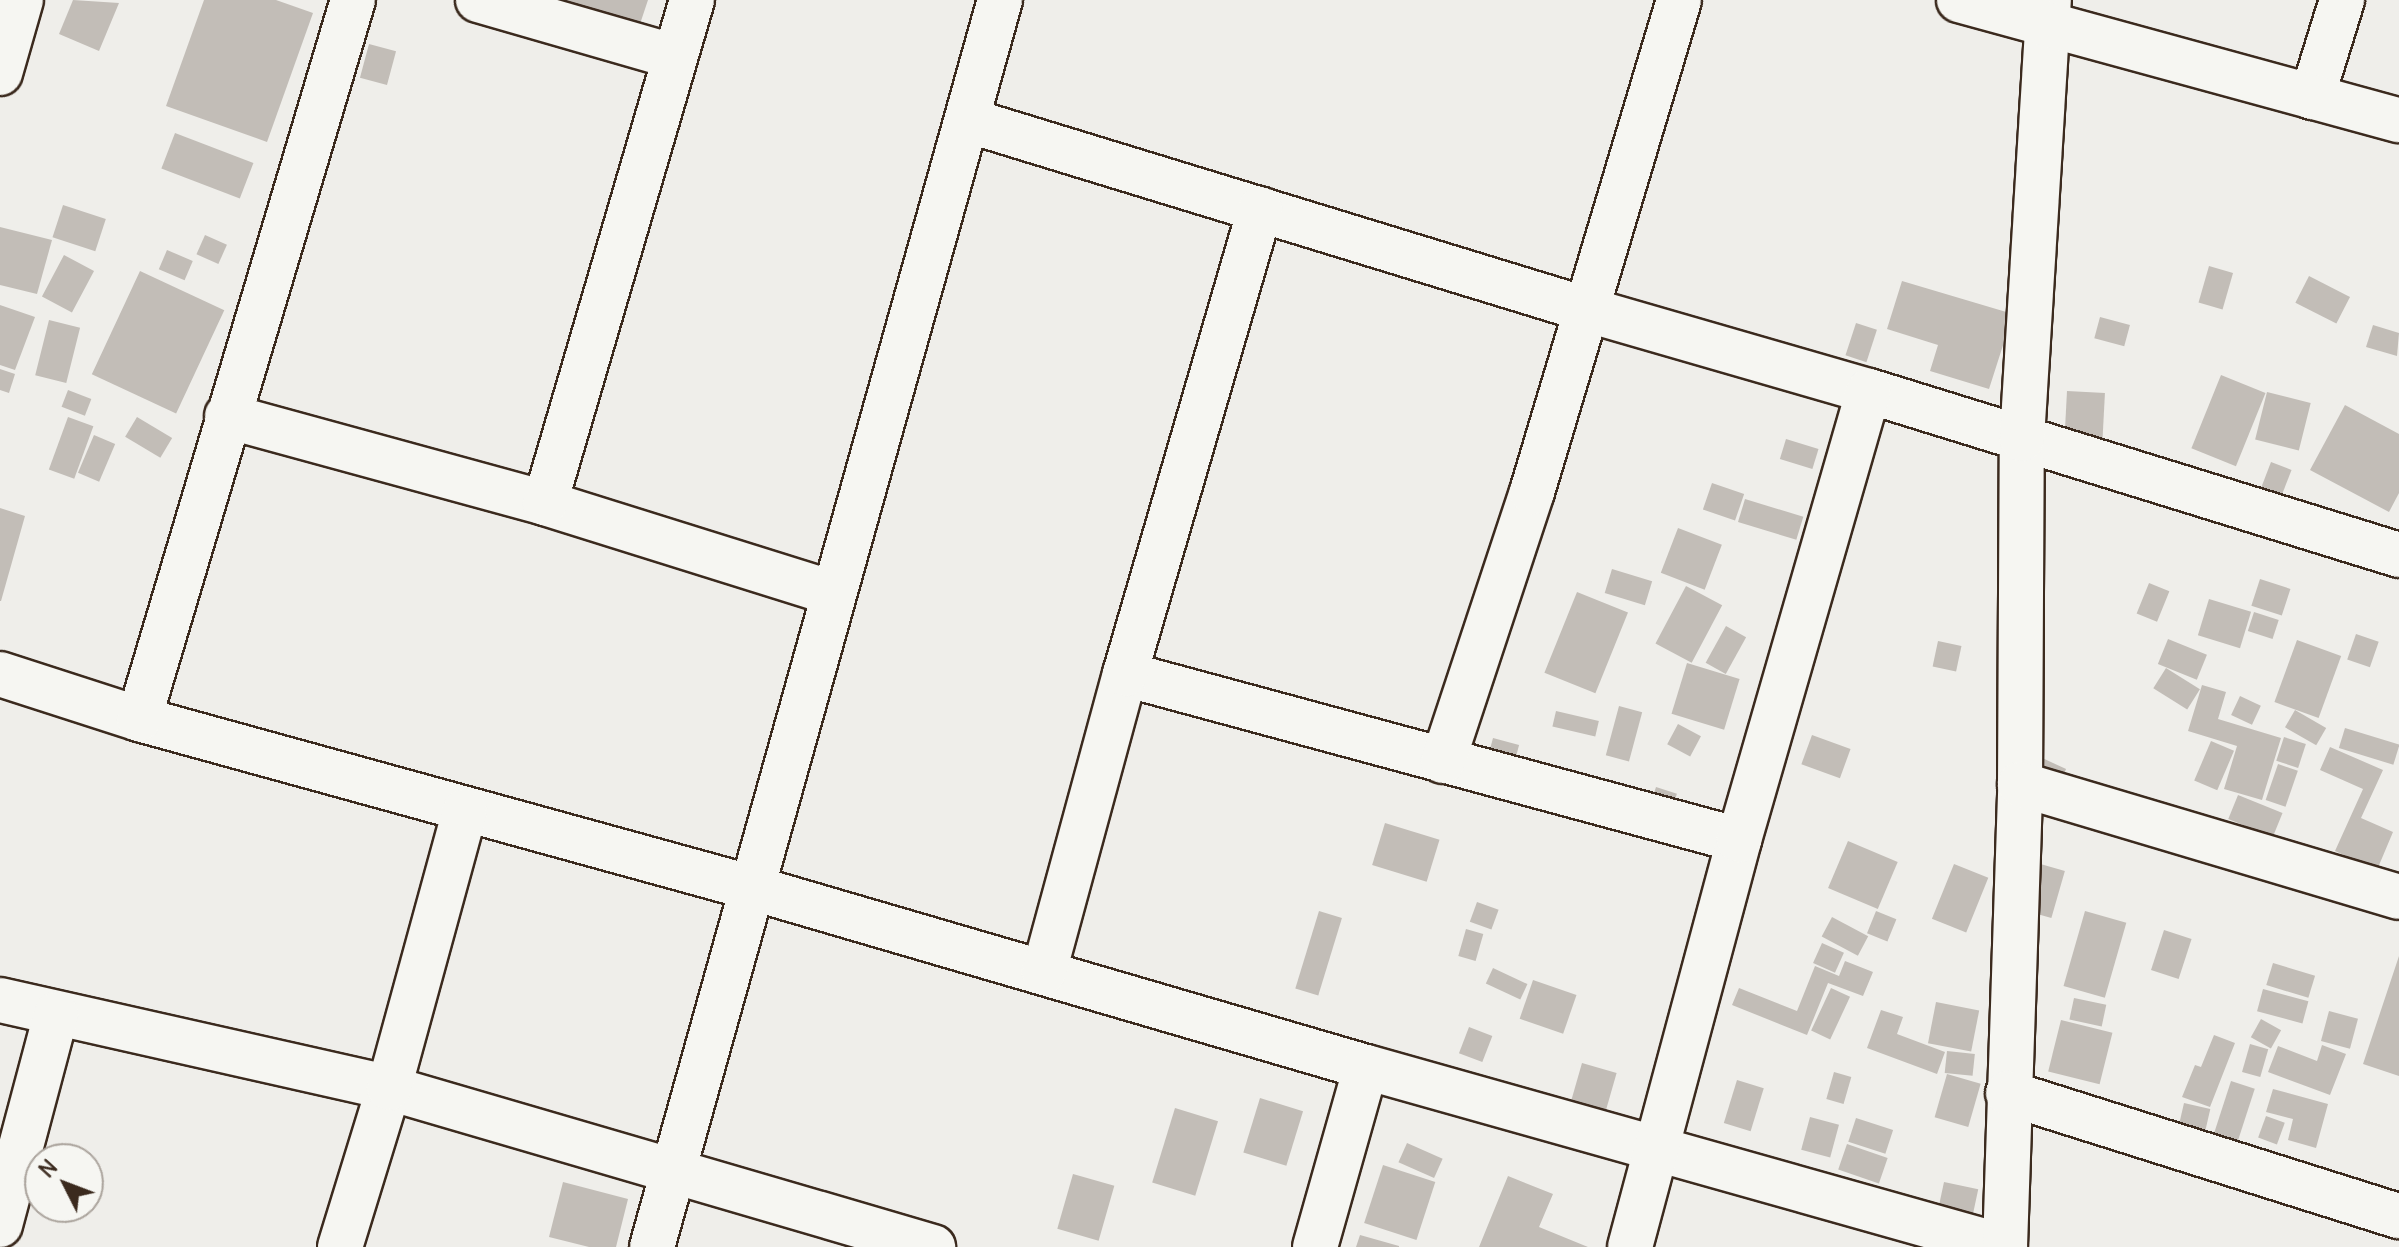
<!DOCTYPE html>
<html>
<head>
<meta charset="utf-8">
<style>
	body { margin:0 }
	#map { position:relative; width:2399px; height:1247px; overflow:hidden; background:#efeeea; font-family:Delius,sans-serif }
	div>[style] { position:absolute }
	.building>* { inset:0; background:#c2bdb7; transform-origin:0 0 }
	.roads { filter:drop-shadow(2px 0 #3b2a1e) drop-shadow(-2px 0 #3b2a1e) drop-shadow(0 2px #3b2a1e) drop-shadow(0 -2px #3b2a1e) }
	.street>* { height:44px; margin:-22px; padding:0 22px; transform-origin:22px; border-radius:22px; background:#f6f6f2 }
	.secondary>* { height:44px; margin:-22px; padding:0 22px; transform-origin:22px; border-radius:22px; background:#f6f6f2 }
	span { translate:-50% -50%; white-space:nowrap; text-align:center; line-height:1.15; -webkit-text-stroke:6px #f6f6f2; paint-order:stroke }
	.north { position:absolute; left:24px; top:1143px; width:80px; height:80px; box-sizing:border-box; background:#f6f6f2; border:2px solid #aba49d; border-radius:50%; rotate:312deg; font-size:22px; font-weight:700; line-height:32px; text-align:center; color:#3b2a1e }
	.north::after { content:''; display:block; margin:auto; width:28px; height:36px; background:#3b2a1e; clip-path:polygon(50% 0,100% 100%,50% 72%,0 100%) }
</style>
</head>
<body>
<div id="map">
	<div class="building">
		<div style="clip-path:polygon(73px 0,119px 3px,99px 51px,59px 34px)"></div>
		<div style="clip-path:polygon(204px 0,276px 0,313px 13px,267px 142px,166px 106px)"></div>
		<div style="clip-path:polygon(522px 0,648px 0,635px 39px)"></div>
		<div style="left:369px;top:44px;width:28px;height:35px;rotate:15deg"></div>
		<div style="left:175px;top:133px;width:84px;height:38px;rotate:21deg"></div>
		<div style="left:63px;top:205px;width:45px;height:34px;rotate:18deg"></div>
		<div style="clip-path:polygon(0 227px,52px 240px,37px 294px,0 285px)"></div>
		<div style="left:205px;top:235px;width:24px;height:21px;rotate:24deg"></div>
		<div style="left:167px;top:250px;width:28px;height:21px;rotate:23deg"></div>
		<div style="left:64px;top:255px;width:34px;height:47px;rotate:28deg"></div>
		<div style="left:2209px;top:266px;width:25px;height:38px;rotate:16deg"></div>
		<div style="left:140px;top:271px;width:93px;height:114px;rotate:25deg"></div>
		<div style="left:2309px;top:276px;width:46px;height:30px;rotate:27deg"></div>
		<div style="clip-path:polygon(1902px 281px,2013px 314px,1989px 389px,1930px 371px,1938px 345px,1887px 329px)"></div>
		<div style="clip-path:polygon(0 305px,35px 317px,15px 370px,0 365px)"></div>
		<div style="left:2100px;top:317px;width:31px;height:22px;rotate:15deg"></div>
		<div style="left:49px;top:320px;width:32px;height:57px;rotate:14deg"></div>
		<div style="left:1856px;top:323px;width:22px;height:34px;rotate:18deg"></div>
		<div style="clip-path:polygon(2373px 325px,2399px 333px,2397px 356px,2366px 347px)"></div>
		<div style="clip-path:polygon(0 369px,15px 374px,9px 393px,0 390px)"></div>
		<div style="left:2221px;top:375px;width:48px;height:79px;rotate:22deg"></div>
		<div style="left:68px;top:390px;width:25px;height:18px;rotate:21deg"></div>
		<div style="left:2067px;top:391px;width:38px;height:53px;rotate:3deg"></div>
		<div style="left:2267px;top:392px;width:45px;height:49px;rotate:14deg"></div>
		<div style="clip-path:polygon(2345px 405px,2399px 434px,2399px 493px,2389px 512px,2310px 470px)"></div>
		<div style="left:68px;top:417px;width:27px;height:56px;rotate:20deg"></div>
		<div style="left:137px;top:417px;width:41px;height:23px;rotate:31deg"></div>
		<div style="left:94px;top:435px;width:23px;height:41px;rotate:23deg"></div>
		<div style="left:1786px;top:439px;width:34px;height:21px;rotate:17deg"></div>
		<div style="left:2271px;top:462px;width:22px;height:35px;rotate:21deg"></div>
		<div style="left:1712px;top:483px;width:34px;height:28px;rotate:19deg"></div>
		<div style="left:1745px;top:499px;width:61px;height:24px;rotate:17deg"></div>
		<div style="clip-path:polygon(0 508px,25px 516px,1px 601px,0 601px)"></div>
		<div style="left:1678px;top:528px;width:47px;height:48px;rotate:21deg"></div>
		<div style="left:1612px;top:569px;width:42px;height:25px;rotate:17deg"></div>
		<div style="left:2260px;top:579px;width:32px;height:28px;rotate:18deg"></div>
		<div style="left:2149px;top:583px;width:22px;height:33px;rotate:22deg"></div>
		<div style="left:1686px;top:586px;width:41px;height:65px;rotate:28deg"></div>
		<div style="left:1577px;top:592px;width:55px;height:87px;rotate:22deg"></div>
		<div style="left:2209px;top:599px;width:44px;height:38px;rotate:17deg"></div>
		<div style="left:2254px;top:612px;width:26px;height:20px;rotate:18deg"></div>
		<div style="left:1726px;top:626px;width:23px;height:42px;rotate:29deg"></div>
		<div style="left:2356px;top:634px;width:24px;height:27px;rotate:19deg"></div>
		<div style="left:2168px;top:639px;width:42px;height:27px;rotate:22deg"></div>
		<div style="left:2297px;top:640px;width:47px;height:66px;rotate:20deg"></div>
		<div style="left:1938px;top:641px;width:24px;height:26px;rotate:12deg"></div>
		<div style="left:1687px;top:663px;width:55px;height:53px;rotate:17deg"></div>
		<div style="left:2166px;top:668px;width:40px;height:24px;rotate:32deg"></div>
		<div style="clip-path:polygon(2202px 685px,2226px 692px,2218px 719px,2281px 738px,2262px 800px,2224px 789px,2237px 746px,2188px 731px)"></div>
		<div style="left:2240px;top:696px;width:23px;height:21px;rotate:25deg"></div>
		<div style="left:1619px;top:706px;width:24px;height:51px;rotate:15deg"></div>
		<div style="left:2295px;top:710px;width:36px;height:20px;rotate:30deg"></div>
		<div style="left:1556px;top:711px;width:44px;height:16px;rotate:13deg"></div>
		<div style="left:1678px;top:724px;width:26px;height:23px;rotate:28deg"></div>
		<div style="left:2345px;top:728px;width:57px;height:21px;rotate:17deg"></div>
		<div style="left:1812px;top:735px;width:41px;height:31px;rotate:20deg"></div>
		<div style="left:2284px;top:737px;width:23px;height:25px;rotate:18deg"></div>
		<div style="left:1493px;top:738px;width:27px;height:31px;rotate:15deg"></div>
		<div style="left:2211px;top:741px;width:25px;height:43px;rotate:23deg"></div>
		<div style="clip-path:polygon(2330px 747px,2383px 770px,2361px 818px,2393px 832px,2377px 870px,2335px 851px,2363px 789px,2320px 770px)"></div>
		<div style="left:2038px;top:756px;width:31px;height:29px;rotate:25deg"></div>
		<div style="left:2278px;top:764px;width:21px;height:38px;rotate:19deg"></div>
		<div style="left:1656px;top:787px;width:22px;height:27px;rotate:18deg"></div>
		<div style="left:2238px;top:795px;width:48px;height:26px;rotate:22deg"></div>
		<div style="left:1385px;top:823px;width:57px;height:44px;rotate:17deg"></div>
		<div style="left:1848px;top:841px;width:54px;height:51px;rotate:23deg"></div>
		<div style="left:2037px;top:863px;width:29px;height:49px;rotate:16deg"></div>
		<div style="left:1954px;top:864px;width:37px;height:59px;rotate:22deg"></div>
		<div style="left:1477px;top:902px;width:23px;height:21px;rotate:20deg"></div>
		<div style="left:1319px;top:911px;width:24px;height:81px;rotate:17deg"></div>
		<div style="left:1876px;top:911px;width:22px;height:24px;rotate:22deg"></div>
		<div style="left:2085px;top:911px;width:43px;height:78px;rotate:16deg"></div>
		<div style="left:1832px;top:917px;width:41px;height:22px;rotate:28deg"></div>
		<div style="left:1466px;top:929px;width:18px;height:28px;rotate:16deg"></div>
		<div style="left:2164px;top:930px;width:29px;height:42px;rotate:18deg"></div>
		<div style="left:1822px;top:943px;width:24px;height:22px;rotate:24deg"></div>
		<div style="clip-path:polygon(2399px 956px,2399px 1076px,2363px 1064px)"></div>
		<div style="clip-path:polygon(1845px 961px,1873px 972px,1863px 996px,1828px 983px,1807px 1035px,1732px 1005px,1739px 988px,1797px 1011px,1815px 966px,1839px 976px)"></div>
		<div style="left:2273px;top:963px;width:44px;height:23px;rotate:17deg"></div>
		<div style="left:1493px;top:968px;width:38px;height:17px;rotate:25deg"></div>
		<div style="left:1533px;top:980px;width:46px;height:41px;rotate:19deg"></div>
		<div style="left:1831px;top:988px;width:21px;height:47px;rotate:25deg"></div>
		<div style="left:2263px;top:989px;width:47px;height:23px;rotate:15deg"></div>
		<div style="left:2074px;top:998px;width:33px;height:22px;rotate:12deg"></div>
		<div style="left:1936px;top:1002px;width:44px;height:42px;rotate:11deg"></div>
		<div style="clip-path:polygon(1881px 1010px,1903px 1017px,1897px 1034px,1945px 1052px,1937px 1074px,1867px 1048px)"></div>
		<div style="left:2329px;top:1011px;width:30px;height:31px;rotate:15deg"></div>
		<div style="left:2261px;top:1019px;width:23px;height:21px;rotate:29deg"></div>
		<div style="left:2061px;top:1020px;width:53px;height:53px;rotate:14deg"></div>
		<div style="left:1469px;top:1027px;width:25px;height:28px;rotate:21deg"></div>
		<div style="clip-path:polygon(2214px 1035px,2235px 1043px,2210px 1107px,2182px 1097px,2195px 1065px,2201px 1067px)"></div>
		<div style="left:2250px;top:1044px;width:19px;height:29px;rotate:16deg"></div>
		<div style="clip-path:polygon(2322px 1045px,2346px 1054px,2330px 1095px,2268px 1072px,2278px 1046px,2317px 1061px)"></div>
		<div style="left:1947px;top:1051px;width:28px;height:22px;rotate:6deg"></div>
		<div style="left:1582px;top:1063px;width:36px;height:46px;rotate:16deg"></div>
		<div style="left:1834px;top:1072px;width:18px;height:28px;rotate:16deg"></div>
		<div style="left:1947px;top:1074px;width:35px;height:45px;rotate:16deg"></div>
		<div style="left:1737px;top:1080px;width:28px;height:45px;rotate:17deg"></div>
		<div style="left:2231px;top:1081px;width:25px;height:68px;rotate:18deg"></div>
		<div style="clip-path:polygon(2273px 1089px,2328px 1104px,2316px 1148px,2288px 1140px,2293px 1119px,2266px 1112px)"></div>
		<div style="left:1260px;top:1098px;width:45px;height:57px;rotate:17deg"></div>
		<div style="left:2184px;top:1103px;width:27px;height:34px;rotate:13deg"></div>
		<div style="left:1175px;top:1108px;width:45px;height:78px;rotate:17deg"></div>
		<div style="left:2266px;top:1116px;width:20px;height:23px;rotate:20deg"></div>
		<div style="left:1810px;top:1117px;width:30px;height:34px;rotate:15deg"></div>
		<div style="left:1856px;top:1118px;width:39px;height:25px;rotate:18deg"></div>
		<div style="left:1407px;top:1143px;width:39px;height:21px;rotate:24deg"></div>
		<div style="left:1847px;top:1144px;width:43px;height:27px;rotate:19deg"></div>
		<div style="left:1383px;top:1165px;width:55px;height:61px;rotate:18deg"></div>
		<div style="left:1073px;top:1174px;width:43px;height:57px;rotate:16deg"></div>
		<div style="clip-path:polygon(1508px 1176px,1553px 1194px,1539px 1227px,1588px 1247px,1479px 1247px)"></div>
		<div style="clip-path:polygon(563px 1182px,628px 1199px,616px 1247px,589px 1247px,549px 1237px)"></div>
		<div style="left:1944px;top:1182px;width:35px;height:33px;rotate:12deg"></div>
		<div style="clip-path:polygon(1360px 1235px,1399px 1246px,1399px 1247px,1356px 1247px)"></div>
	</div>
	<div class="roads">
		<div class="street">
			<div style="left:478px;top:0;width:205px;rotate:16.1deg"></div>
			<div style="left:0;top:73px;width:76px;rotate:-74deg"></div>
			<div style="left:2312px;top:97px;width:102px;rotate:-72.8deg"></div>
			<div style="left:967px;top:120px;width:649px;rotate:17.01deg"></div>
			<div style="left:1588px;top:310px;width:292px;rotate:16.1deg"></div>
			<div style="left:1869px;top:391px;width:555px;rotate:17.19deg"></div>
			<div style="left:227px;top:416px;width:330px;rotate:15.3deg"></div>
			<div style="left:545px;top:503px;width:301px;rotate:17.4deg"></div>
			<div style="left:545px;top:503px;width:524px;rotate:-73.71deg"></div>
			<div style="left:0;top:674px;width:146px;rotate:17.9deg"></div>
			<div style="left:139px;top:719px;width:637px;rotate:15.39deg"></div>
			<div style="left:753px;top:888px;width:639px;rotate:16.28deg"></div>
			<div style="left:1366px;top:1067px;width:664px;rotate:15.73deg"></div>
			<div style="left:2005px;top:1247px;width:463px;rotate:-88.1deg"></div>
			<div style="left:2020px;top:784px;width:345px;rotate:-89.7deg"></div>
			<div style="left:2022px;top:439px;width:440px;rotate:-86.5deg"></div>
			<div style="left:1125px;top:674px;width:636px;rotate:15.13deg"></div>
			<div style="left:139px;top:719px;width:750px;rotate:-73.43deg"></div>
			<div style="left:1443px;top:761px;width:283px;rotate:-71.7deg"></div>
			<div style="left:1532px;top:492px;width:513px;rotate:-73.36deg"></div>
			<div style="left:2020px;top:784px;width:395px;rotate:16.6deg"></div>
			<div style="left:1044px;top:972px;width:309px;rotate:-74.8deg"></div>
			<div style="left:1125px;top:674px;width:484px;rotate:-73.8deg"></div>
			<div style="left:0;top:1000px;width:399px;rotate:12.7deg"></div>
			<div style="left:389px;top:1088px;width:567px;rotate:16.29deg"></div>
			<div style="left:2008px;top:1093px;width:410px;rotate:17.5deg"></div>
			<div style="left:0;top:1225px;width:218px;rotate:-75.1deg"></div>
			<div style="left:340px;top:1247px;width:166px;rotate:-72.9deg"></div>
			<div style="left:389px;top:1088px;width:287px;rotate:-74.7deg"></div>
			<div style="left:652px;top:1247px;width:1295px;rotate:-74.41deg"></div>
			<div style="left:1315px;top:1247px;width:187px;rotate:-74.2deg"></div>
			<div style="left:1630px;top:1247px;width:421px;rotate:-75deg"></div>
			<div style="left:1739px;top:840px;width:467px;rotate:-73.9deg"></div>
		</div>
		<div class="secondary">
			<div style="left:1959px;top:0;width:456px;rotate:15.3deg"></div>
		</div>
	</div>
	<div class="north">N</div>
</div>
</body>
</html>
